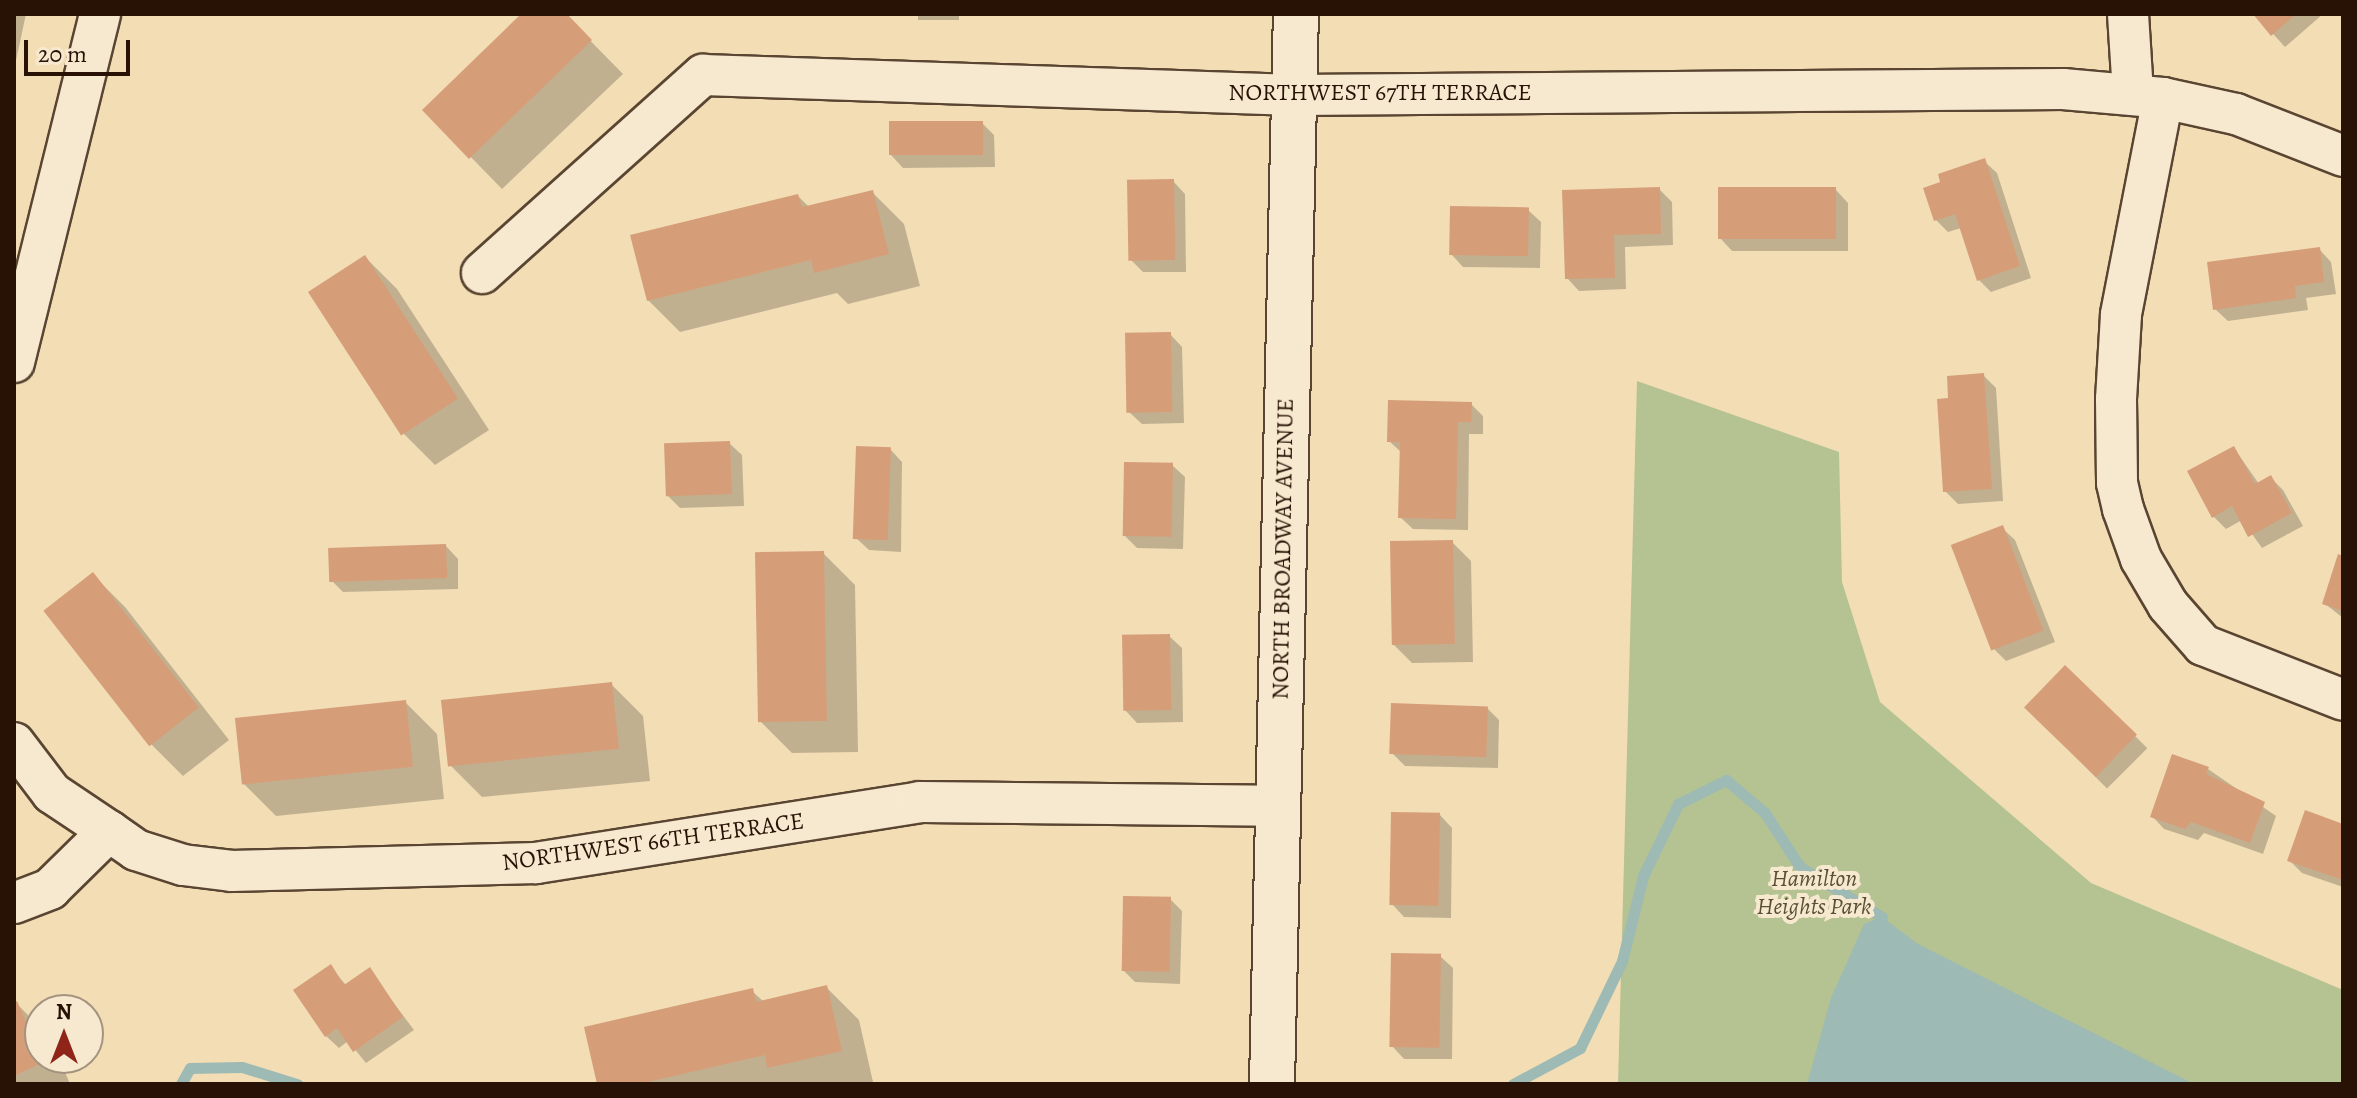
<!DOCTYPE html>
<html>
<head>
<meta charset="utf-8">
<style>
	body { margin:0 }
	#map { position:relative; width:2357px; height:1098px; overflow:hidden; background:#f2ddb5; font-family:Alegreya,serif }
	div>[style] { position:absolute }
	.green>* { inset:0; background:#b5c292 }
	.water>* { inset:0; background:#9dbab4 }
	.shadow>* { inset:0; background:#0003; transform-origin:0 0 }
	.stream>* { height:11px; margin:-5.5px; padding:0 5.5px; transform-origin:5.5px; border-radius:5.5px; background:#9dbab4 }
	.building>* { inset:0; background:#d69d79; transform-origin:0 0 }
	.roads { filter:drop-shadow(2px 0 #5a4532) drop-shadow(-2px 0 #5a4532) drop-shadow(0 2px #5a4532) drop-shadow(0 -2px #5a4532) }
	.street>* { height:40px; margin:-20px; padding:0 20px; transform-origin:20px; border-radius:20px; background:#f7e9cf }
	.secondary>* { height:44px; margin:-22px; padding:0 22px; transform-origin:22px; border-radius:22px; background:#f7e9cf }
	span { translate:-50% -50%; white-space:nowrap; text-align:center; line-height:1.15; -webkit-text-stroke:8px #f7e9cf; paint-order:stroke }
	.street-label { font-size:24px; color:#281206 }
	.park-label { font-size:24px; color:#595037; font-style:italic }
	.frame { position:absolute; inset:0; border:16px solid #281206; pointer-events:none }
	.north { position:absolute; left:24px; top:994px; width:80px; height:80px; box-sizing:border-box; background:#f7e9cf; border:2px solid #a4937f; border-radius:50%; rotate:0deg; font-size:22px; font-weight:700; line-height:32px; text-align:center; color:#281206 }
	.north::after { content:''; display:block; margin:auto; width:28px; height:36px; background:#8f2418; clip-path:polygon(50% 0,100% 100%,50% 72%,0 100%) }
	.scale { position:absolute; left:24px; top:40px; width:106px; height:36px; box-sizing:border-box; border:4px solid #281206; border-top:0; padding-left:10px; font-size:24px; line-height:28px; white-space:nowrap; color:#281206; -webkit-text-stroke:6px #f7e9cf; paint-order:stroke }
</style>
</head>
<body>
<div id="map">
	<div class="green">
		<div style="clip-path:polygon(1637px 381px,1839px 452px,1842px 582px,1880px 702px,2091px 883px,2343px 990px,2343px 1084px,1618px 1084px)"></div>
	</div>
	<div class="water">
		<div style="clip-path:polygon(1882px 917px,1918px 944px,2194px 1084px,1807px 1084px,1831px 998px,1864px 924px)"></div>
	</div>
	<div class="shadow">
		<div style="clip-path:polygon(14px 14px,26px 14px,14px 70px)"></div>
		<div style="clip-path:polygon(524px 14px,564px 14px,623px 74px,502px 189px,425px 110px)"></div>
		<div style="left:918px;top:14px;width:41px;height:6px"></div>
		<div style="clip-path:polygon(2255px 14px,2323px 14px,2285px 47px)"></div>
		<div style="clip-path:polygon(982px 123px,994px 135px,995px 167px,903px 168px,891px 155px)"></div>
		<div style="clip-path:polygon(1984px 161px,1997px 173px,2031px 278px,1991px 292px,1979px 280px,1961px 228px,1948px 232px,1936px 220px)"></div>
		<div style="clip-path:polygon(1173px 181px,1185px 194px,1186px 272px,1143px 272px,1130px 259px)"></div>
		<div style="clip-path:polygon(1659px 189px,1672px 202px,1673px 245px,1625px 247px,1626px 289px,1579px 291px,1567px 278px)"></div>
		<div style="clip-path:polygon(1836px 190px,1848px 203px,1848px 251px,1732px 251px,1720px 238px)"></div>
		<div style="clip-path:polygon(872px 192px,904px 224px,920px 286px,848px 304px,837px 293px,680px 332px,648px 300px,798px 196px,809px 207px)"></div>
		<div style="clip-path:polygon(1528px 210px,1541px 222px,1540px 268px,1463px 267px,1451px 254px)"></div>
		<div style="clip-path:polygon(2319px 249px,2331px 262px,2336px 294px,2306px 298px,2308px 310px,2228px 321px,2215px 309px)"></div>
		<div style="clip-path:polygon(365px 257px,397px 289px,489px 430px,435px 465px,403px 433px)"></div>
		<div style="clip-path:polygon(1170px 334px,1182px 347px,1184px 423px,1142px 424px,1129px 412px)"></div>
		<div style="clip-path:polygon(1983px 375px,1996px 388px,2003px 501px,1958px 504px,1945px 491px,1950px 399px)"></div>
		<div style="clip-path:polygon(1471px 404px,1483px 416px,1483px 434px,1469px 434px,1468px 530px,1413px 529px,1400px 517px,1402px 453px,1389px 441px)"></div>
		<div style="clip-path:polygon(729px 443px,742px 455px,744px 506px,680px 508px,668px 496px)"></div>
		<div style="clip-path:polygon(2234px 448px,2259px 484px,2271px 478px,2283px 490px,2303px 526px,2262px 548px,2242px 520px,2226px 529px,2213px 516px)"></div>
		<div style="clip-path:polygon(890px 449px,902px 462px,901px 552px,869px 550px,856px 538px)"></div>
		<div style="clip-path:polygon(1172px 465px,1185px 477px,1183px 549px,1137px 548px,1125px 536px)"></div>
		<div style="clip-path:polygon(2002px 528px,2015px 540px,2055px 642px,2006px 661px,1994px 649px)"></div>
		<div style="clip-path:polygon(1452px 542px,1471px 561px,1473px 662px,1412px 663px,1393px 644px)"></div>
		<div style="clip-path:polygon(446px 546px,458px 559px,458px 589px,343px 592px,330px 579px)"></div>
		<div style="clip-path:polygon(823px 553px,855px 585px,858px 752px,792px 753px,760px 721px)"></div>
		<div style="clip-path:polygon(2343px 558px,2343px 618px,2324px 603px)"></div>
		<div style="clip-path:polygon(93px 575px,125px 607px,229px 740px,183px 776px,151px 744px,47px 611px)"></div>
		<div style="clip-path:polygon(1169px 636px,1182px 648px,1183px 722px,1137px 723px,1125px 710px)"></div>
		<div style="left:2066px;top:667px;width:115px;height:57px;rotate:45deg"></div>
		<div style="clip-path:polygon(611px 684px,643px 716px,650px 781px,482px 797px,450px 765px)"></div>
		<div style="clip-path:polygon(405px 702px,437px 734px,444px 799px,276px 816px,244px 784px)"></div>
		<div style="clip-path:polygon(1487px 708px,1499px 720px,1498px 768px,1405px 766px,1392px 753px)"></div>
		<div style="clip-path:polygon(2208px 769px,2276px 816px,2263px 854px,2204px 833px,2198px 840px,2164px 829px,2152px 816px)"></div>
		<div style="clip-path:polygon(1440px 815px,1452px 828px,1451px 918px,1404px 917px,1392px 904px)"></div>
		<div style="clip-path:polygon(2343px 826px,2343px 887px,2302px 873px,2289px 860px)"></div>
		<div style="clip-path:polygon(1170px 899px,1182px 911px,1180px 984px,1135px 982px,1123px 970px)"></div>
		<div style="clip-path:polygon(1440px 956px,1453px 968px,1452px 1059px,1404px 1059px,1392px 1046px)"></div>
		<div style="clip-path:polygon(330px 967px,347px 986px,369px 970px,414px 1030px,366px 1063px,348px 1041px,339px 1048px,326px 1036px)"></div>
		<div style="clip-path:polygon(827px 988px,859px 1020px,873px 1082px,599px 1084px,752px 991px,764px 1002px)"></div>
		<div style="clip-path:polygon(17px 1004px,40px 1027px,40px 1058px,59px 1058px,70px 1084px,14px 1084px)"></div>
	</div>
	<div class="stream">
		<div style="left:181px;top:1084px;width:18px;rotate:-61deg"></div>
		<div style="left:190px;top:1068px;width:52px;rotate:-1.1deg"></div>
		<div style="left:242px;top:1067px;width:58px;rotate:17.2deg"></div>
		<div style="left:1513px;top:1084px;width:76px;rotate:-28.2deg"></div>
		<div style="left:1580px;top:1048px;width:97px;rotate:-64.2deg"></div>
		<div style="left:1622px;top:961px;width:88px;rotate:-76.1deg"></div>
		<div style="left:1643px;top:876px;width:80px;rotate:-64.1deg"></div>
		<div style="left:1678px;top:804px;width:54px;rotate:-26.6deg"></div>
		<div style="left:1726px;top:780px;width:51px;rotate:40.2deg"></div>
		<div style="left:1765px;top:813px;width:64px;rotate:57.1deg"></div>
		<div style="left:1800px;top:867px;width:96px;rotate:31.4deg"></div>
	</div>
	<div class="building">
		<div style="clip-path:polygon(521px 14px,567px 14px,592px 40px,469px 159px,422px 110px)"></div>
		<div style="clip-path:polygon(2253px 14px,2296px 14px,2271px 36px)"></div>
		<div style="left:983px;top:121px;width:34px;height:94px;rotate:90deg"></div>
		<div style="clip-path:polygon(1985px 158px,2020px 266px,1977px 281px,1955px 214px,1934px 221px,1923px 188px,1940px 182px,1938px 174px)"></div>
		<div style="left:1174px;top:179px;width:81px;height:47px;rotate:89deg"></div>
		<div style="clip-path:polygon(1660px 187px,1661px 234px,1614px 235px,1615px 278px,1565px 279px,1562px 190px)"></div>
		<div style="left:1718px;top:187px;width:118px;height:52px"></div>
		<div style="clip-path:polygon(873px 190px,889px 254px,814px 273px,811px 260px,647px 301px,630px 235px,798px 194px,802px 207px)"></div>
		<div style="left:1450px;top:206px;width:79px;height:49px;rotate:1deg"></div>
		<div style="clip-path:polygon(2320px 247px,2324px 282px,2295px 286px,2296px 298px,2213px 310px,2207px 262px)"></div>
		<div style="left:365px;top:255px;width:171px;height:68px;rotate:57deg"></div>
		<div style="left:1171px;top:332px;width:80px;height:46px;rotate:89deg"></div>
		<div style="clip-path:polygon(1984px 373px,1992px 489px,1943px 492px,1937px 399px,1948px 398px,1947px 376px)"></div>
		<div style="clip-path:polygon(1388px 400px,1472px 402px,1471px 422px,1458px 422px,1456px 519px,1398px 518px,1400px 442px,1387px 442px)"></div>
		<div style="left:730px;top:441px;width:53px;height:66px;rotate:88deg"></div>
		<div style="left:856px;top:446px;width:35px;height:93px;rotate:2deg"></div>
		<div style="clip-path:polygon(2234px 446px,2255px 484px,2271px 475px,2292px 513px,2248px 537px,2232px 506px,2212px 518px,2187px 471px)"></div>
		<div style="left:1124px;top:462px;width:49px;height:74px;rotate:1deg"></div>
		<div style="left:2003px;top:525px;width:113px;height:56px;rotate:69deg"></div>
		<div style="left:1453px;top:540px;width:104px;height:63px;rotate:89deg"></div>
		<div style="left:446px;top:544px;width:34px;height:118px;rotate:88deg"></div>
		<div style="left:824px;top:551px;width:170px;height:69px;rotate:89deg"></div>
		<div style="clip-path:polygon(2338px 554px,2343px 556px,2343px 611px,2322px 604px)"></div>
		<div style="left:93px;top:572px;width:172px;height:63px;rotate:52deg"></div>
		<div style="left:1170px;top:634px;width:76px;height:48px;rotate:89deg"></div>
		<div style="left:2065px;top:665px;width:100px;height:59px;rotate:44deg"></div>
		<div style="left:612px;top:682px;width:67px;height:172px;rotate:84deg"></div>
		<div style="left:406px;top:700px;width:67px;height:172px;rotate:84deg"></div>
		<div style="left:1391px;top:703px;width:97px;height:51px;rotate:2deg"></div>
		<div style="clip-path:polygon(2172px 754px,2209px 767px,2206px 774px,2265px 802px,2250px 843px,2191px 822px,2185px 829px,2150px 817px)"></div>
		<div style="clip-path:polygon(2305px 810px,2343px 824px,2343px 880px,2287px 861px)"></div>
		<div style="left:1391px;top:812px;width:49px;height:93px;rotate:1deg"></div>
		<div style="left:1123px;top:896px;width:48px;height:75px;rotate:1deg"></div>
		<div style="left:1391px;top:953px;width:50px;height:94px;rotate:1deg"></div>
		<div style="clip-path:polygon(331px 964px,344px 985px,370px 967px,403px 1017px,353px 1052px,337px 1028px,325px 1037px,293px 990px)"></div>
		<div style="clip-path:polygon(827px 985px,842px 1051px,767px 1068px,765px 1055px,639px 1084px,597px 1084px,584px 1027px,753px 988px,756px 1002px)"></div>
		<div style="clip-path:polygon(17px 1001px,44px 1062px,14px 1076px,14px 1003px)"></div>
	</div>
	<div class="roads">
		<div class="street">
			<div style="left:2128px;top:14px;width:80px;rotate:86.4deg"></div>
			<div style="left:2163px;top:98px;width:221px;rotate:101deg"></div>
			<div style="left:2121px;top:315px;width:84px;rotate:93.4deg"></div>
			<div style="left:2116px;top:399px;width:84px;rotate:89.3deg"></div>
			<div style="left:2117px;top:483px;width:27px;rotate:77deg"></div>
			<div style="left:2123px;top:509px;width:53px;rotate:70.2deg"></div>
			<div style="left:2141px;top:559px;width:53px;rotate:59.6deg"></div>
			<div style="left:2168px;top:605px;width:53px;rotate:48.8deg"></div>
			<div style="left:2203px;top:645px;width:150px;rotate:21.4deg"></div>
			<div style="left:482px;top:273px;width:297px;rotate:-41.9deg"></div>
			<div style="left:703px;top:75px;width:592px;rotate:1.93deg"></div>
			<div style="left:1295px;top:95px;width:768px;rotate:-0.45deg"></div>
			<div style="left:2063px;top:89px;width:100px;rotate:5.1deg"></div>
			<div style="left:2163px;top:98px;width:75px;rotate:12.4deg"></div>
			<div style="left:2236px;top:114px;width:115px;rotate:21.4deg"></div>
			<div style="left:14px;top:362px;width:358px;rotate:-76.1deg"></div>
			<div style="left:14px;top:743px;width:63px;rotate:52.8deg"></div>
			<div style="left:52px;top:793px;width:69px;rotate:33.7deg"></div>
			<div style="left:14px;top:903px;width:39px;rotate:-21deg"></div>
			<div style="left:50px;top:889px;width:83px;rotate:-44.5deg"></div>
			<div style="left:109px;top:831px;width:33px;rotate:35deg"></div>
			<div style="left:136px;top:850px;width:49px;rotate:17.7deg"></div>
			<div style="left:183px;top:865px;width:49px;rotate:7deg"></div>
			<div style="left:232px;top:871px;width:304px;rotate:-1.5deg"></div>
			<div style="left:536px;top:863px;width:388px;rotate:-9deg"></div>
			<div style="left:919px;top:802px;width:357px;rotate:0.6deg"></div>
		</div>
		<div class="secondary">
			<div style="left:1272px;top:1084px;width:1070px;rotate:-88.72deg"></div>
		</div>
	</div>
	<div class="street-label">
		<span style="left:1380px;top:93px">NORTHWEST 67TH TERRACE</span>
		<span style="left:1283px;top:549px;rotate:-89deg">NORTH BROADWAY AVENUE</span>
		<span style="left:653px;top:842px;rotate:-8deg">NORTHWEST 66TH TERRACE</span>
	</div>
	<div class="park-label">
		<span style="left:1814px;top:893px">Hamilton<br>Heights Park</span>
	</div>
	<div class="frame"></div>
	<div class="north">N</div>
	<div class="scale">20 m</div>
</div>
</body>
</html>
